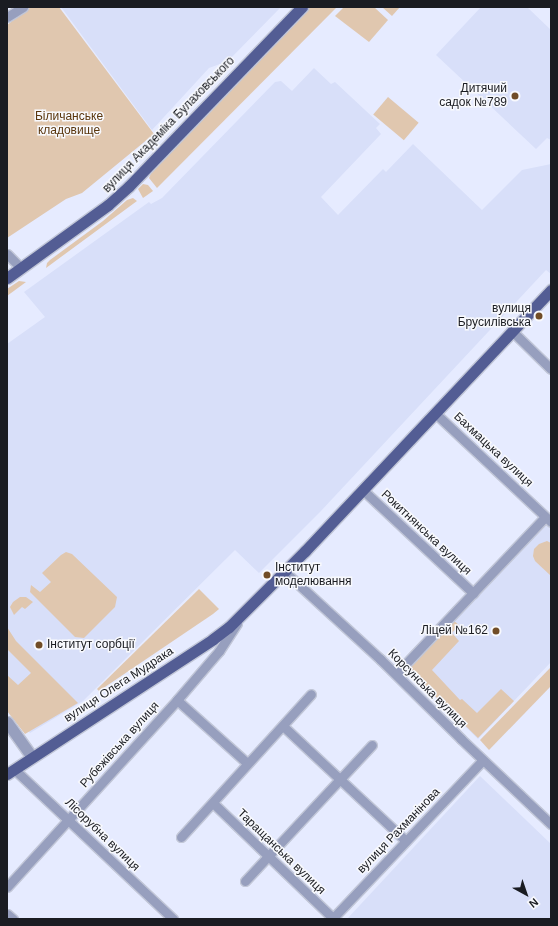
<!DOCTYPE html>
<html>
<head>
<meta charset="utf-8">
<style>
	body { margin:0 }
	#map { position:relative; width:558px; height:926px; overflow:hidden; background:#e6ebff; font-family:Helvetica,sans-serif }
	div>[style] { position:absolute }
	.built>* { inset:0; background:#d8dff9 }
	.green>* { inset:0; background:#e0c7af; transform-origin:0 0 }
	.roads { filter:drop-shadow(1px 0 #c1c6d7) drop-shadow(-1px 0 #c1c6d7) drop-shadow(0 1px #c1c6d7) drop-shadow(0 -1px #c1c6d7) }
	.minor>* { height:9px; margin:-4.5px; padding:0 4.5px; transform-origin:4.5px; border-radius:4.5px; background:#979fbe }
	.tertiary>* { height:11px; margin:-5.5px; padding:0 5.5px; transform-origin:5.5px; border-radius:5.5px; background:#979fbe }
	.primary>* { height:11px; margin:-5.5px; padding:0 5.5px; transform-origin:5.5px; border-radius:5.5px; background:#535d94 }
	.dots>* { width:11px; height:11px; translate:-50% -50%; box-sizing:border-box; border:2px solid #f8f9fd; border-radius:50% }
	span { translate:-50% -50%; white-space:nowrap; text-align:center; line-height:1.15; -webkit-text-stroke:3px #f8f9fd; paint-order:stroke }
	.poi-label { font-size:12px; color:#1a1c22 }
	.right { translate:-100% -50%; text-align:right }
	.left { translate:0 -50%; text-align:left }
	.park-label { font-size:12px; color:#5a360d }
	.street-label { font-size:12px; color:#1a1c22 }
	.frame { position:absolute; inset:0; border:8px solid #1a1c22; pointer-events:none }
	.north { position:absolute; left:506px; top:874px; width:40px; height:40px; -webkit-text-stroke:3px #f8f9fd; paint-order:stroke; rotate:140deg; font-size:11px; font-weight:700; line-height:16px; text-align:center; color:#1a1c22 }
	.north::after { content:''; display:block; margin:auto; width:14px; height:18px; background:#1a1c22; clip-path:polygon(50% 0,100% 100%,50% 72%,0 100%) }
</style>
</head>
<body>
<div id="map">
	<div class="built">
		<div style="clip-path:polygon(61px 7px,281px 7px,228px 61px,209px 68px,152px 130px)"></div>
		<div style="clip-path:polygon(481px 7px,527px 7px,551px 30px,551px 140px,547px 138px,536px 149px,436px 55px)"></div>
		<div style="clip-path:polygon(314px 68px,331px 84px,335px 82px,380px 124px,376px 128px,381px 134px,321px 197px,338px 215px,383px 169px,386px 172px,413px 144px,482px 210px,522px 170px,551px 164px,551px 274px,546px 270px,320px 512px,259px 573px,235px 550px,83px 701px,30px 733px,7px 703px,7px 344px,45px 317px,24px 292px,149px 202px,151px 204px,162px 198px,275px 82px,281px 81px,292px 91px)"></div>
		<div style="clip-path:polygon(545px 522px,551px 528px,551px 662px,478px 739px,405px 668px,471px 600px,475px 600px,491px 582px,491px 579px)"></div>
		<div style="clip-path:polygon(480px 776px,551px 844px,551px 919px,347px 919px)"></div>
	</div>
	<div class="green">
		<div style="clip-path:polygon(31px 7px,59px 7px,154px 134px,82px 193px,66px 199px,7px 238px,7px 25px)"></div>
		<div style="clip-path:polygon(310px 7px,337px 7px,157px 188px,149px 178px,152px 171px)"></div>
		<div style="clip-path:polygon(344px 7px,374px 7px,388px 20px,369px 42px,335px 16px)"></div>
		<div style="clip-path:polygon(382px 7px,400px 7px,392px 16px)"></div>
		<div style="left:388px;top:97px;width:40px;height:23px;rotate:40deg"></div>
		<div style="clip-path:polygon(143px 184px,148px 185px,153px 191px,143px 198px,138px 189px)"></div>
		<div style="clip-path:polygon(133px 198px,137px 201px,46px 268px,47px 263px,50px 260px,103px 221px,127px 200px)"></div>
		<div style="clip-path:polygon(19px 281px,26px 282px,7px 296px,7px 289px)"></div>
		<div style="clip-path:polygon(547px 541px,551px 543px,551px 576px,535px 561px,533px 556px,534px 549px,539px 544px)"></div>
		<div style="clip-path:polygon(66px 552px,72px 554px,117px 597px,115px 607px,84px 638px,75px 637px,30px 592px,31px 585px,40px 592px,51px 582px,42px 573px,61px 555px)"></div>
		<div style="clip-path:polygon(199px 589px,219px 609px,213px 614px,99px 691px,97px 689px)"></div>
		<div style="clip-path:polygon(20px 597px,26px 597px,33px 602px,25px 609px,22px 607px,14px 615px,10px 607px,13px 602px)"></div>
		<div style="clip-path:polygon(453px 620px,459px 625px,452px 633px,459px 641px,432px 670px,460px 700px,462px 699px,477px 713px,501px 689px,514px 701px,478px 738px,406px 668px)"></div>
		<div style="clip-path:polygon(7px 627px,16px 641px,78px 703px,25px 734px,7px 711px,7px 675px,18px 685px,31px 673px,7px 649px)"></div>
		<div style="clip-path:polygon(551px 667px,551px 686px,489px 750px,480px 740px)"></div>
	</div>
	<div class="roads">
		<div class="minor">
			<div style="left:7px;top:17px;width:19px;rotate:-32deg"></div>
			<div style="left:7px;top:254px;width:20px;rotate:45deg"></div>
			<div style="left:512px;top:331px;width:54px;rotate:44.3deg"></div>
			<div style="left:435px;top:413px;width:159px;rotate:43.2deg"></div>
			<div style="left:363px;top:490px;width:151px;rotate:43.1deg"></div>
			<div style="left:285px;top:572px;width:129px;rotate:42.5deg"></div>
			<div style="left:380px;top:659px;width:114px;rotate:44.6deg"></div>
			<div style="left:461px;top:739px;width:124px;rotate:43.4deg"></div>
			<div style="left:396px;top:674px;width:216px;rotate:-46.5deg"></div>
			<div style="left:177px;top:700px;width:94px;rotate:42deg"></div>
			<div style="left:283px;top:726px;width:168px;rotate:43.1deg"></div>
			<div style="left:14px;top:769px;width:219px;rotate:43.3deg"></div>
			<div style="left:213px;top:803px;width:166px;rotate:43.8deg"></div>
			<div style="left:181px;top:837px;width:193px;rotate:-47.7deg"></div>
			<div style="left:245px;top:881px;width:186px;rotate:-47deg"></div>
			<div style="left:7px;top:887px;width:253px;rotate:-47.7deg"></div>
			<div style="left:177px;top:700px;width:65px;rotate:-49.4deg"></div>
			<div style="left:219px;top:651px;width:33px;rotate:-57deg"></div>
			<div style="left:7px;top:914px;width:8px;rotate:40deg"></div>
			<div style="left:332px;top:919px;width:219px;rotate:-46.5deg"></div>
		</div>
		<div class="tertiary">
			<div style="left:7px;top:722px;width:43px;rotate:54.5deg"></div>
		</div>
		<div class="primary">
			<div style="left:7px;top:278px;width:125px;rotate:-35.9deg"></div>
			<div style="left:108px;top:205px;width:28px;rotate:-42deg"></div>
			<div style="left:129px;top:186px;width:249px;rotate:-46deg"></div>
			<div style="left:7px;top:774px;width:246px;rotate:-33.2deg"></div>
			<div style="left:213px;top:639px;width:20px;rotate:-37deg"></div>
			<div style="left:229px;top:627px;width:107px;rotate:-45deg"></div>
			<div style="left:305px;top:551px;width:359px;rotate:-46.7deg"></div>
		</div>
	</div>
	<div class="dots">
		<div style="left:515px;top:96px;background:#714d27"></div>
		<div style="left:539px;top:316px;background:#714d27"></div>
		<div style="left:267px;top:575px;background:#714d27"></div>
		<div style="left:496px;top:631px;background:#714d27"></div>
		<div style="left:39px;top:645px;background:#714d27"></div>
	</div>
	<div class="poi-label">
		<span class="right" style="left:507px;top:96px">Дитячий<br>садок №789</span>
		<span class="right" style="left:531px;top:316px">вулиця<br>Брусилівська</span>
		<span class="left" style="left:275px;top:575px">Інститут<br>моделювання</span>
		<span class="right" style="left:488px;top:631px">Ліцей №162</span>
		<span class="left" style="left:47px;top:645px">Інститут сорбції</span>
	</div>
	<div class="park-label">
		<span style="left:69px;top:124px">Біличанське<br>кладовище</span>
	</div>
	<div class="street-label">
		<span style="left:169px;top:125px;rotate:-46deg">вулиця Академіка Булаховського</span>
		<span style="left:493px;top:450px;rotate:43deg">Бахмацька вулиця</span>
		<span style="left:426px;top:533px;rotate:43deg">Рокитнянська вулиця</span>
		<span style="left:119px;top:685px;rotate:-33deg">вулиця Олега Мудрака</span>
		<span style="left:427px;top:689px;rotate:45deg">Корсунська вулиця</span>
		<span style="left:120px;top:745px;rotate:-48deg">Рубежівська вулиця</span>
		<span style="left:399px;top:831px;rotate:-46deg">вулиця Рахманінова</span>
		<span style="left:102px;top:835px;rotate:44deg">Лісорубна вулиця</span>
		<span style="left:281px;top:852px;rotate:44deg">Таращанська вулиця</span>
	</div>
	<div class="frame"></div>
	<div class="north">N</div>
</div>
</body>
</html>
